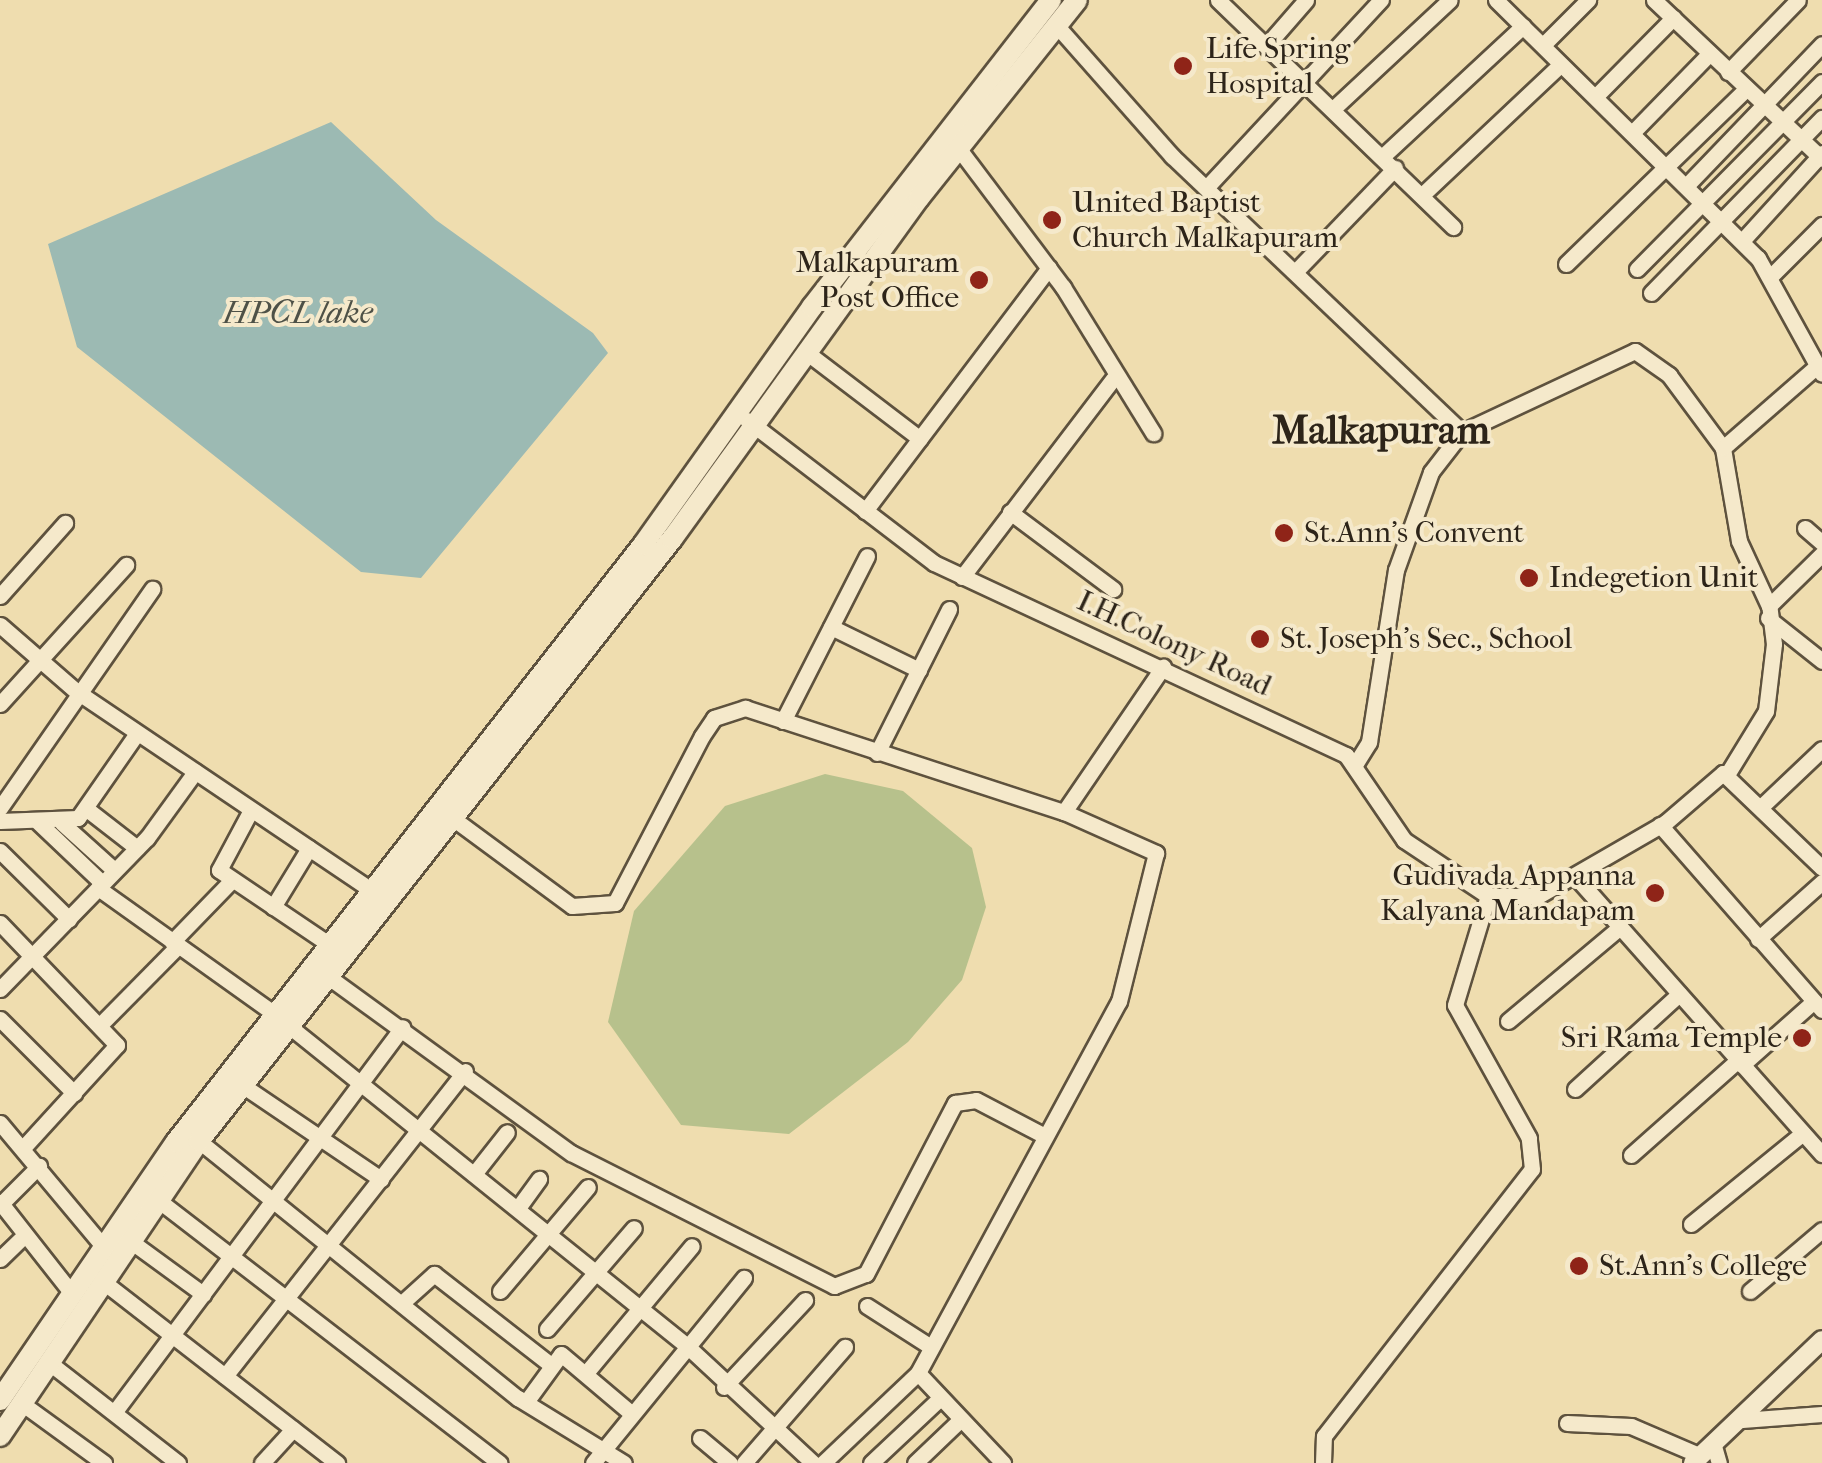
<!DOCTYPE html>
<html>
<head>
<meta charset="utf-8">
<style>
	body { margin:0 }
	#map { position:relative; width:1822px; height:1463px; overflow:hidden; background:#efddaf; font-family:"IM FELL French Canon",serif }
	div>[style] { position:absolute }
	.green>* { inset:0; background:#b7c18c }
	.water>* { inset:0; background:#9cbab3 }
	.roads { filter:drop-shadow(2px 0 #5e523e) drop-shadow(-2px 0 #5e523e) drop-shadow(0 2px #5e523e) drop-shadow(0 -2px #5e523e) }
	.minor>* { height:15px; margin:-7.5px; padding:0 7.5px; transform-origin:7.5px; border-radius:7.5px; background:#f5e9cb }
	.tertiary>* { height:18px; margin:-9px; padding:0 9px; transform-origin:9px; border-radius:9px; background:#f5e9cb }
	.secondary>* { height:20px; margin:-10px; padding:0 10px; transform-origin:10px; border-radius:10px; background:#f5e9cb }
	.dots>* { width:28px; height:28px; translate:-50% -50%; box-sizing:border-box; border:5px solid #f5e9cb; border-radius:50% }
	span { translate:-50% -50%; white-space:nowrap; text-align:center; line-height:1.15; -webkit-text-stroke:8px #f5e9cb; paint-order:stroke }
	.poi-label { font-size:30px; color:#2d2419 }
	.left { translate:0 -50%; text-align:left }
	.right { translate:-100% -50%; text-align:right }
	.street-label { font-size:30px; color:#2d2419 }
	.water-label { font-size:32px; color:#4e5147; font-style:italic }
	.district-label { font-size:40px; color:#2d2419; font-weight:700 }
</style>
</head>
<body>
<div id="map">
	<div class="green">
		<div style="clip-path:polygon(825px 774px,903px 791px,972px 848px,986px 907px,962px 980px,908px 1042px,789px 1134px,681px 1125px,608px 1022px,634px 911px,725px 806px)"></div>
	</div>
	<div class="water">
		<div style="clip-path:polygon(331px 122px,436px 220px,593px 333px,608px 353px,421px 578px,361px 572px,77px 347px,48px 244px)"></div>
	</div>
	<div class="roads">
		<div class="minor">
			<div style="left:1218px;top:0;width:327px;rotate:44deg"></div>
			<div style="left:1496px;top:0;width:368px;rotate:44.6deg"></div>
			<div style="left:1758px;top:258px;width:132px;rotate:61.1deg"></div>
			<div style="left:1654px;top:0;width:231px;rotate:43.4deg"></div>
			<div style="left:1057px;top:26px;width:174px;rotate:48.5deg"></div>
			<div style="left:1172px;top:156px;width:400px;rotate:43.6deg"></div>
			<div style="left:1543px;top:45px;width:64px;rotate:-45deg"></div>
			<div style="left:1266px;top:46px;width:61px;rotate:-49deg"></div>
			<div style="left:1728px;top:72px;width:100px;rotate:-45.8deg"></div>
			<div style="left:1596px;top:96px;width:110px;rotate:-45.4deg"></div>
			<div style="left:1334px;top:108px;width:158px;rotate:-43deg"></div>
			<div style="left:1633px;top:132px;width:110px;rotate:-45.7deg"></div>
			<div style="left:959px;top:149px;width:173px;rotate:53deg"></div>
			<div style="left:1063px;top:287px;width:172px;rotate:58.3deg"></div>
			<div style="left:1383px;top:156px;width:191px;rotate:-42.9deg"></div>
			<div style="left:1687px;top:185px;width:195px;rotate:-46.2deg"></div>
			<div style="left:1206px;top:188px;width:257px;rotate:-47.1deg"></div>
			<div style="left:1422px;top:195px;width:190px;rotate:-43.3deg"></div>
			<div style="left:1742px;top:241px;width:119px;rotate:-47.7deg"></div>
			<div style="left:1566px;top:264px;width:252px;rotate:-44.2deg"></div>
			<div style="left:1637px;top:269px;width:263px;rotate:-45.3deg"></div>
			<div style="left:1296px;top:271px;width:143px;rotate:-46.1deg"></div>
			<div style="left:1770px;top:277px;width:74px;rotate:-45deg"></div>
			<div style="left:1651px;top:293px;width:245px;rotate:-45.7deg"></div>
			<div style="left:806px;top:352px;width:143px;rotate:37.3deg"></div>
			<div style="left:747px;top:420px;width:235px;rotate:37.4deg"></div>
			<div style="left:934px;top:563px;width:455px;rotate:25deg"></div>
			<div style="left:1346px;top:755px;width:103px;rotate:55.7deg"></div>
			<div style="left:1404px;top:840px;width:101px;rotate:33.7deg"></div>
			<div style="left:1488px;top:896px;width:50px"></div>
			<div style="left:1538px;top:896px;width:148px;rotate:-30deg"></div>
			<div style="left:1666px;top:822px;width:75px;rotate:-40.7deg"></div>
			<div style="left:1723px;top:773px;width:137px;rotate:43.8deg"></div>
			<div style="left:865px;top:511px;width:305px;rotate:-52.9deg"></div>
			<div style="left:1010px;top:512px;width:129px;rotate:36.8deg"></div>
			<div style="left:1805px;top:528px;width:23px;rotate:41deg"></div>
			<div style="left:962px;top:577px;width:249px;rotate:-52.7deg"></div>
			<div style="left:0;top:596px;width:98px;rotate:-48.3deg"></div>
			<div style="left:1769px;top:606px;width:74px;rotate:-44.5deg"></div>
			<div style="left:1768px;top:618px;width:69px;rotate:38.5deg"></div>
			<div style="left:0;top:625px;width:101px;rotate:41deg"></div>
			<div style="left:76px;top:691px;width:356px;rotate:34deg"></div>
			<div style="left:831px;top:627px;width:98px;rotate:26deg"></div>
			<div style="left:0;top:704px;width:188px;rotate:-47.8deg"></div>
			<div style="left:783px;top:721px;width:185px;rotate:-63deg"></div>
			<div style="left:877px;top:753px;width:161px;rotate:-63.4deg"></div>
			<div style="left:1356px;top:763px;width:25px;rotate:-58deg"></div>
			<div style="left:1369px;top:742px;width:174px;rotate:-81.1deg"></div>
			<div style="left:1396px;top:570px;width:104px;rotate:-70.3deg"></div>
			<div style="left:1431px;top:472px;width:51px;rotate:-52.2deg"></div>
			<div style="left:1462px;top:432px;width:191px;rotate:-25.1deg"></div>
			<div style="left:1635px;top:351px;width:42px;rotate:35.2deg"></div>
			<div style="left:1669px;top:375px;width:91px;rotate:53.5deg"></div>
			<div style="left:1728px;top:773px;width:73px;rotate:-58.5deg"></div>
			<div style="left:1766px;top:711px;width:67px;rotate:-83.2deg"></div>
			<div style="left:1774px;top:644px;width:38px;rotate:-97deg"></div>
			<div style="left:1769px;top:606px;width:72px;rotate:-114.8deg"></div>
			<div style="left:1739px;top:541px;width:94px;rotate:-99.8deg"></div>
			<div style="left:1723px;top:448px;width:125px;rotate:-41.1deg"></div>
			<div style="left:1763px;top:805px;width:81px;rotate:-43.5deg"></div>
			<div style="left:0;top:808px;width:267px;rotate:-55.2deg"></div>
			<div style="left:88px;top:810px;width:62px;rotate:37.8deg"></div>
			<div style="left:251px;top:810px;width:68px;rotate:118.1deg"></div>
			<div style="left:219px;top:870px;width:134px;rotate:34deg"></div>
			<div style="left:1064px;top:812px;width:176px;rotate:-55.7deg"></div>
			<div style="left:447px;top:814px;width:155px;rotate:36.4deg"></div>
			<div style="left:572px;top:906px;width:43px;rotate:-4deg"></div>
			<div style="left:615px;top:903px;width:188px;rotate:-62.5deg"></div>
			<div style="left:702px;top:736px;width:22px;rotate:-56deg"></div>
			<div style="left:714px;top:718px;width:33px;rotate:-18deg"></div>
			<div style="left:745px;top:708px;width:336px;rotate:18.1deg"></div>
			<div style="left:1064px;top:812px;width:101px;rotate:24deg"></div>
			<div style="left:1156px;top:853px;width:153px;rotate:104deg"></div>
			<div style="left:1119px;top:1001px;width:423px;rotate:118.4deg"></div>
			<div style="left:918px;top:1373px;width:124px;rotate:46.6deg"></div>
			<div style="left:0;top:821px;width:78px;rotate:-2.2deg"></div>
			<div style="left:78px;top:818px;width:103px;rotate:-55.2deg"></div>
			<div style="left:38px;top:822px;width:88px;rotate:43.6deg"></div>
			<div style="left:62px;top:823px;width:70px;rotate:42.1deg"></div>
			<div style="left:1660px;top:825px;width:246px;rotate:48.8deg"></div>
			<div style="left:0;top:851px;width:97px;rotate:44.6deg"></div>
			<div style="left:1575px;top:876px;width:372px;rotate:48.4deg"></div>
			<div style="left:98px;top:888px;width:219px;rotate:35.5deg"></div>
			<div style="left:273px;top:907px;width:69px;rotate:-58.6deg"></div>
			<div style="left:0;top:923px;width:169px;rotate:46.2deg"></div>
			<div style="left:117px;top:1045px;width:139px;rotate:132.4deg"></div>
			<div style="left:1758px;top:939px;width:86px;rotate:-41.7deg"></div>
			<div style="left:172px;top:942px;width:86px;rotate:-45.9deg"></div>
			<div style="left:330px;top:978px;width:298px;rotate:36deg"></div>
			<div style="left:571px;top:1153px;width:295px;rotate:26.8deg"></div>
			<div style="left:834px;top:1286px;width:34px;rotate:-21deg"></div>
			<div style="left:866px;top:1274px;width:193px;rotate:-62.5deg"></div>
			<div style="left:955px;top:1103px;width:21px;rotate:-8deg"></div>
			<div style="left:976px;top:1100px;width:78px;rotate:27.6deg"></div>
			<div style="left:0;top:989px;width:211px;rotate:-45.8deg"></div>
			<div style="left:147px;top:838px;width:82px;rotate:-54deg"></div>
			<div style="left:0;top:1019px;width:105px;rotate:45deg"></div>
			<div style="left:1508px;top:1021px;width:146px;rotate:-40deg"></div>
			<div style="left:100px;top:1025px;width:111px;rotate:-45.4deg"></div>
			<div style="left:289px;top:1026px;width:511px;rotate:38.8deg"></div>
			<div style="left:687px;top:1346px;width:172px;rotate:42.9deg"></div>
			<div style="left:1742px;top:1065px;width:96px;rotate:-41.6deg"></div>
			<div style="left:242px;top:1085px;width:168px;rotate:34.1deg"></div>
			<div style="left:1575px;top:1089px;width:141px;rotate:-42.4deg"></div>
			<div style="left:0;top:1123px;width:159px;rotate:50.1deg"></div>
			<div style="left:199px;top:1141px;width:410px;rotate:38.9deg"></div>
			<div style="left:518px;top:1398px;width:124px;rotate:31.5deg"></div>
			<div style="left:1631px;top:1155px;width:143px;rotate:-41.6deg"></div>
			<div style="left:474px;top:1174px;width:53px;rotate:-51.8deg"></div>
			<div style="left:158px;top:1200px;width:431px;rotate:37.6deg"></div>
			<div style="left:0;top:1202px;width:113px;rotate:51.8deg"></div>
			<div style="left:1px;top:1204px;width:54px;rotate:-45deg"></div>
			<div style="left:518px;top:1208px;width:36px;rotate:-54deg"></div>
			<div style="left:1691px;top:1224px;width:144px;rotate:-39.1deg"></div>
			<div style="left:129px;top:1240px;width:92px;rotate:36.1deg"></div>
			<div style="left:0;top:1259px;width:35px;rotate:-44deg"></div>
			<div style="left:101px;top:1280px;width:299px;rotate:37.8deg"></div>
			<div style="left:500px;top:1291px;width:136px;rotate:-49.8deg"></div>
			<div style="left:1750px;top:1291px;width:94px;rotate:-40.3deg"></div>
			<div style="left:403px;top:1302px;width:42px;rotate:-42.1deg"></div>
			<div style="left:434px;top:1274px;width:148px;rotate:37.9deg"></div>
			<div style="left:867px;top:1306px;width:76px;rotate:32.6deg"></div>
			<div style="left:547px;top:1329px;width:133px;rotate:-49.3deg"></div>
			<div style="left:47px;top:1361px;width:166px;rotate:37.9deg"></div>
			<div style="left:586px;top:1373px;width:165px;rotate:-50.2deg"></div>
			<div style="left:225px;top:1376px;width:388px;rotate:-51.8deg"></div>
			<div style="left:724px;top:1387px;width:119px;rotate:-47deg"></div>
			<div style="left:20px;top:1402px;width:104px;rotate:36deg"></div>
			<div style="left:526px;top:1402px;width:59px;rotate:-53.9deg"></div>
			<div style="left:561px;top:1354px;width:93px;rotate:40.2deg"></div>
			<div style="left:116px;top:1410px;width:478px;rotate:-53.2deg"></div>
			<div style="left:1742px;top:1420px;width:80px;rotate:-4.3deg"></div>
			<div style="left:1567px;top:1423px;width:64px;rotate:2.7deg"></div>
			<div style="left:1631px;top:1426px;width:76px;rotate:23.2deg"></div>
			<div style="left:700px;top:1438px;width:39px;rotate:40deg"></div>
			<div style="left:1714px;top:1446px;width:18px;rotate:74deg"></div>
			<div style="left:262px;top:1463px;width:46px;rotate:-47.6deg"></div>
			<div style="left:593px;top:1463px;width:239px;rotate:-50.8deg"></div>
			<div style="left:744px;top:1463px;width:154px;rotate:-49deg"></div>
			<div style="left:823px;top:1463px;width:131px;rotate:-43.5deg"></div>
			<div style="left:871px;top:1463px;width:92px;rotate:-43.2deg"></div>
			<div style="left:915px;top:1463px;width:61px;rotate:-43.7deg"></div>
			<div style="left:1323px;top:1463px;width:27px;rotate:-88deg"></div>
			<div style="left:1324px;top:1436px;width:338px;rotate:-52.1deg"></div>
			<div style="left:1532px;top:1169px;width:31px;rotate:-96deg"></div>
			<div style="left:1529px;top:1138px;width:152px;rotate:-119.1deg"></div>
			<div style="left:1455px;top:1005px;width:114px;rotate:-73.2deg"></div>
		</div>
		<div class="tertiary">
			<div style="left:1693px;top:1463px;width:178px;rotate:-43.6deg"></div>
		</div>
		<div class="secondary">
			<div style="left:0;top:1400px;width:312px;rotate:-55.7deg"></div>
			<div style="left:176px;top:1142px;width:758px;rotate:-51.97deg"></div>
			<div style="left:643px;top:545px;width:292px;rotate:-54.6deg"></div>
			<div style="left:812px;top:307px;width:389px;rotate:-52.1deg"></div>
			<div style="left:0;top:1436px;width:356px;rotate:-56deg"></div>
			<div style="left:199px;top:1141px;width:766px;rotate:-51.84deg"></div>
			<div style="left:672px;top:539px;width:421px;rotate:-54.1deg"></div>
			<div style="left:919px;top:198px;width:253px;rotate:-51.4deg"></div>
		</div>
	</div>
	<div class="dots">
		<div style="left:1183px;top:66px;background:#8f2418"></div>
		<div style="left:1052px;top:220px;background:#8f2418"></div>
		<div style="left:979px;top:280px;background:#8f2418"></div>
		<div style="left:1284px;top:533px;background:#8f2418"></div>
		<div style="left:1529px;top:578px;background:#8f2418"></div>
		<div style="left:1260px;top:639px;background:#8f2418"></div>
		<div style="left:1655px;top:893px;background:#8f2418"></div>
		<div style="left:1802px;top:1038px;background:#8f2418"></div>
		<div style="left:1579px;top:1266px;background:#8f2418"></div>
	</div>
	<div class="poi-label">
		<span class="left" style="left:1206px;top:66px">Life Spring<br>Hospital</span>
		<span class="left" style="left:1072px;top:220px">United Baptist<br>Church Malkapuram</span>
		<span class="right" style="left:959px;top:280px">Malkapuram<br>Post Office</span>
		<span class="left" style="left:1304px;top:533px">St.Ann's Convent</span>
		<span class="left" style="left:1549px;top:578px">Indegetion Unit</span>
		<span class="left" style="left:1280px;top:639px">St. Joseph's Sec., School</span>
		<span class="right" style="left:1635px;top:893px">Gudivada Appanna<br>Kalyana Mandapam</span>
		<span class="right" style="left:1782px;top:1038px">Sri Rama Temple</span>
		<span class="left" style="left:1599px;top:1266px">St.Ann's College</span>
	</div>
	<div class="street-label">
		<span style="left:1174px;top:644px;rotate:25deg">I.H.Colony Road</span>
	</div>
	<div class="water-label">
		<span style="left:298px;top:313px">HPCL lake</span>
	</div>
	<div class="district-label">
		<span style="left:1381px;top:430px">Malkapuram</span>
	</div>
</div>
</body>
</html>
